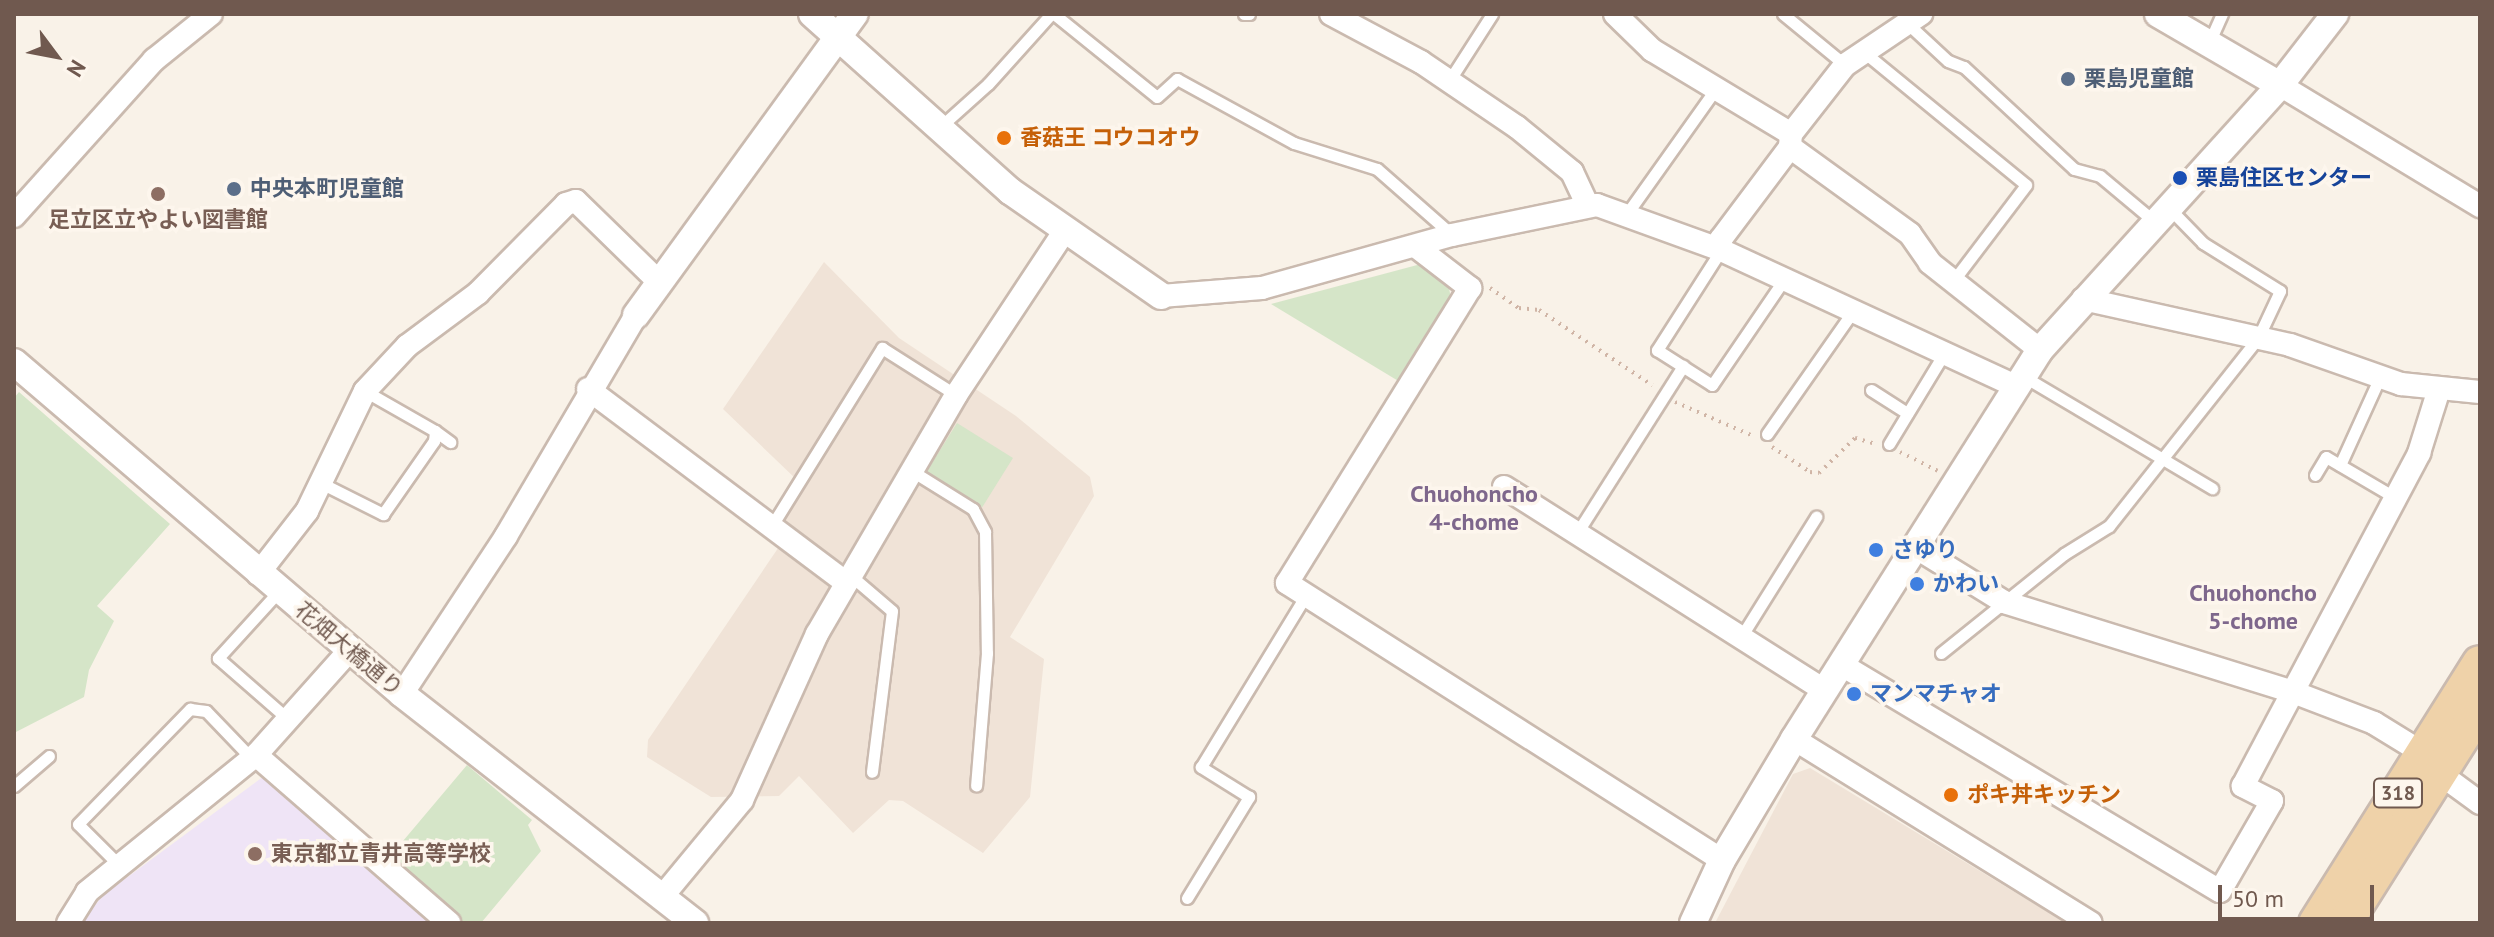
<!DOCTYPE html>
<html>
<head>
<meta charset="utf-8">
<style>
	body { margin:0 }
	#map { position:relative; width:2494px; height:937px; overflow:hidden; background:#f9f2e8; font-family:"PT Sans","Noto Sans JP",sans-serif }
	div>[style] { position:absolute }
	.residential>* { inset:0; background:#f0e3d7 }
	.education>* { inset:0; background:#efe4f6 }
	.green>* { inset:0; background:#d5e5c8; transform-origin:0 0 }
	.path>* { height:4px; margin-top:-2px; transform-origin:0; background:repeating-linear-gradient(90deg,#d0b5a6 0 2px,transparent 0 8px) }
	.roads { filter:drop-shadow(2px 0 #cabaaf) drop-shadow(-2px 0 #cabaaf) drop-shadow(0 2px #cabaaf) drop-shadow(0 -2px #cabaaf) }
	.service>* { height:11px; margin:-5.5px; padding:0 5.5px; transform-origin:5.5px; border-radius:5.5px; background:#fff }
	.minor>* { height:22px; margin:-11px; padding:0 11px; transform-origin:11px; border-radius:11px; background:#fff }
	.tertiary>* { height:26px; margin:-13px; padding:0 13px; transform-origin:13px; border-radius:13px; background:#fff }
	.primary>* { height:34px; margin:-17px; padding:0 17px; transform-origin:17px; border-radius:17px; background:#efd2a9 }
	.dots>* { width:22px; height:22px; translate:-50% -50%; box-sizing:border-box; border:4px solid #fdf6ed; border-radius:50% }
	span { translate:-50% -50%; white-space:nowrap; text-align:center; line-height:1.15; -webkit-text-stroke:7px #fdf6ed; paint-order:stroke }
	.shield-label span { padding:2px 6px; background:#fdf6ed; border:2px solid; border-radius:6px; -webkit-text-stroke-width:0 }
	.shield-label { font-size:20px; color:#70594f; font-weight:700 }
	.service-label { font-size:22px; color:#4e5e75; font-weight:700 }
	.left { translate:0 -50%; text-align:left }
	.food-label { font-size:22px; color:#c56008; font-weight:700 }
	.transit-label { font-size:22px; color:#164399; font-weight:700 }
	.education-label { font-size:22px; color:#785e54; font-weight:700 }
	.shop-label { font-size:22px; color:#366cbe; font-weight:700 }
	.street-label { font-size:22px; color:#70594f }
	.neighbourhood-label { font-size:24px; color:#7e678c; font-weight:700 }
	.frame { position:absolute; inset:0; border:16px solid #70594f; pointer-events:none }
	.north { position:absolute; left:16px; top:16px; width:80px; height:80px; -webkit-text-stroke:6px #fdf6ed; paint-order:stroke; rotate:122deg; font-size:22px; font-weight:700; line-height:32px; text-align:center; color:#70594f }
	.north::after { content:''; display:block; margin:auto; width:28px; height:36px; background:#70594f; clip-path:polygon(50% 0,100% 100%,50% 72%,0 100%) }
	.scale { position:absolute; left:2218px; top:885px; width:156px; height:36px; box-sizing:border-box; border:4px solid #70594f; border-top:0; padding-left:10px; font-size:24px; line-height:28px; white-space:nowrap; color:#70594f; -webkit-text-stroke:6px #fdf6ed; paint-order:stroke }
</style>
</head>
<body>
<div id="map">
	<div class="residential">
		<div style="clip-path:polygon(824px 262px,899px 338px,1016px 416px,1090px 477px,1094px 496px,1010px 637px,1044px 659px,1030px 797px,983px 853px,903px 801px,889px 800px,853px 833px,799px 776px,779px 796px,711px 797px,647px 757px,648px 740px,789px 532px,771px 517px,797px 480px,723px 409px)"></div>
		<div style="clip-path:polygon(1810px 768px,2066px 923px,1715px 923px,1793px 774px)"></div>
	</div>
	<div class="education">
		<div style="clip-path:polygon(264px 776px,437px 923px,82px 923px,102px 896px)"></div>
	</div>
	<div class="green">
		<div style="clip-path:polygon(1421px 264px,1449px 288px,1451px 299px,1400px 382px,1271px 304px)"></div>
		<div style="clip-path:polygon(19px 392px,170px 524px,97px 606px,114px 621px,89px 670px,84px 697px,14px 733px,14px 398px)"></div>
		<div style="left:957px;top:423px;width:66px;height:58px;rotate:32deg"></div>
		<div style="clip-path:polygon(467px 765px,532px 820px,528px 825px,541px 851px,481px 923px,463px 923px,387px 860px)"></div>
	</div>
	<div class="path">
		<div style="left:1490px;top:288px;width:35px;rotate:35deg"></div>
		<div style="left:1519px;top:308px;width:20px;rotate:6deg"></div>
		<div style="left:1539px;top:310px;width:136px;rotate:33.6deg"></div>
		<div style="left:1675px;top:402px;width:83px;rotate:23.5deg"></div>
		<div style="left:1772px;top:447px;width:45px;rotate:33.3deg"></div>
		<div style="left:1810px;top:472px;width:9px;rotate:6deg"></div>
		<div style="left:1819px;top:473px;width:50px;rotate:-44.2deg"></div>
		<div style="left:1855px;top:438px;width:22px;rotate:16deg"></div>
		<div style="left:1900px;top:452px;width:42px;rotate:26.6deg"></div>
	</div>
	<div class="roads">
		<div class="service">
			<div style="left:1054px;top:14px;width:132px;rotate:38.9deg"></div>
			<div style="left:1157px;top:97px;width:27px;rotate:-42deg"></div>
			<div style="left:1177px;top:79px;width:133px;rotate:28.7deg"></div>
			<div style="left:1294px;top:143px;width:87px;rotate:17.4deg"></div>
			<div style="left:1377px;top:169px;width:100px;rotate:41.3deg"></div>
			<div style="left:1244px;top:14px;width:5px"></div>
			<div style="left:1783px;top:14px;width:80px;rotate:39.4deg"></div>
			<div style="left:1908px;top:24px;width:54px;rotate:42.8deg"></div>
			<div style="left:1948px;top:61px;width:17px;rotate:21deg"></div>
			<div style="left:1964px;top:67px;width:150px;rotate:42.8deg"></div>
			<div style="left:2074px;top:169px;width:27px;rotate:15deg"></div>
			<div style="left:2100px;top:176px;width:72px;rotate:39.9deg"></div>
			<div style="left:2209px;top:43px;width:32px;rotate:-66deg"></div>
			<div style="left:1865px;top:53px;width:208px;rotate:39.3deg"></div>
			<div style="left:2026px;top:185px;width:121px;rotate:127.2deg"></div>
			<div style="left:1449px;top:81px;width:80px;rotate:-57.3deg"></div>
			<div style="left:940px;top:127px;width:64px;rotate:-41.9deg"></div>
			<div style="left:988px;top:84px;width:94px;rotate:-48deg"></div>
			<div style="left:1626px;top:215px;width:152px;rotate:-54.6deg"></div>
			<div style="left:1721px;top:250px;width:119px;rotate:122.6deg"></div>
			<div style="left:1657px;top:350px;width:65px;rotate:32.5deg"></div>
			<div style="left:1712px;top:385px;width:130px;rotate:-55.7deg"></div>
			<div style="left:2023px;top:376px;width:220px;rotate:30.7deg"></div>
			<div style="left:1871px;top:390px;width:43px;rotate:32.6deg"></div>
			<div style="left:435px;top:431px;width:19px;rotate:36deg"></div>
			<div style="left:1767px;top:434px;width:150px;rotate:-55deg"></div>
			<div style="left:1889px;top:444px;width:108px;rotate:-58.7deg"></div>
			<div style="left:2340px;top:465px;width:97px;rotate:-65.6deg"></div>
			<div style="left:912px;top:471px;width:72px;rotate:31.9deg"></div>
			<div style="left:973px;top:509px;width:26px;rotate:62deg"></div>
			<div style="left:985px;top:532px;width:121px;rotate:89.1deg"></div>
			<div style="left:987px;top:653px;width:133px;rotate:94.7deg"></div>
			<div style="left:2315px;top:475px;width:21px;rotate:-59deg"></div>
			<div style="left:2326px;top:457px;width:81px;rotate:30.4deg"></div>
			<div style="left:319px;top:482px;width:72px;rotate:26.6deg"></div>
			<div style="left:383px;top:514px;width:89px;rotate:-55.1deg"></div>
			<div style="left:434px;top:441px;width:10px;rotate:-84deg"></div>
			<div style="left:435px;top:431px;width:81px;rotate:-150.3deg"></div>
			<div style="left:771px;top:527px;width:211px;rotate:-58.2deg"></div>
			<div style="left:882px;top:348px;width:88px;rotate:32.4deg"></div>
			<div style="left:1577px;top:533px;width:198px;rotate:-57.6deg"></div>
			<div style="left:850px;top:575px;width:55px;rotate:40.6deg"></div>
			<div style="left:892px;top:611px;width:162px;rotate:97.1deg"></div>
			<div style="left:279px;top:591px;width:91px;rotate:132.3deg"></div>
			<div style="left:218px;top:658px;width:94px;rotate:41.1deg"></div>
			<div style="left:1741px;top:637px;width:142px;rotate:-58deg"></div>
			<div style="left:1941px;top:653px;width:158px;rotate:-38.8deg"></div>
			<div style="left:2064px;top:554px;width:53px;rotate:-31.9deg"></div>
			<div style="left:2109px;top:526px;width:240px;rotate:-51.6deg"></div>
			<div style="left:2258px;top:338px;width:52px;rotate:-64.9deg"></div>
			<div style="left:2280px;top:291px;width:91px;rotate:-148.1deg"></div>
			<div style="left:2203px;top:243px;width:49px;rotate:-134.2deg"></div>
			<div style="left:14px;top:786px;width:46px;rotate:-40.6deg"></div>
			<div style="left:120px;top:866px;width:59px;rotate:-135deg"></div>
			<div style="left:78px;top:824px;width:161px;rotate:-45.8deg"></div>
			<div style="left:190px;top:709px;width:16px;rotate:7deg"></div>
			<div style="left:206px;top:711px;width:65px;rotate:46.2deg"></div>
			<div style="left:1187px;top:898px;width:119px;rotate:-58.5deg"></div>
			<div style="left:1249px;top:797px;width:57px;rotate:-148deg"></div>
			<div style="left:1201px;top:767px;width:202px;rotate:-58.6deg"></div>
		</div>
		<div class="minor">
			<div style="left:1331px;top:14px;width:102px;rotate:28.1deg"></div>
			<div style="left:1421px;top:62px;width:116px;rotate:34.1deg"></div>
			<div style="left:1517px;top:127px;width:71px;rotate:39.3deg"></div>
			<div style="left:1572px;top:172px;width:35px;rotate:65deg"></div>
			<div style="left:1615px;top:14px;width:52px;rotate:44.2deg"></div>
			<div style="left:1652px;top:50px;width:162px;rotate:31.1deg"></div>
			<div style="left:2280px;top:85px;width:234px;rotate:31.2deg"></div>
			<div style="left:1790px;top:147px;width:148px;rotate:35.9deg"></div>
			<div style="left:1910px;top:234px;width:35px;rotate:55deg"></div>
			<div style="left:1930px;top:263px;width:140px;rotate:38.3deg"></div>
			<div style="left:14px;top:216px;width:210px;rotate:-48.1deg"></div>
			<div style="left:154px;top:60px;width:73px;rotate:-38.9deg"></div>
			<div style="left:1418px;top:248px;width:66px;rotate:37.6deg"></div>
			<div style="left:1470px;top:288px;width:347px;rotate:121.8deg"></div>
			<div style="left:1287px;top:583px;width:516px;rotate:32.49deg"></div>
			<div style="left:1721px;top:250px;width:11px;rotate:-90deg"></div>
			<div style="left:1721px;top:239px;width:115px;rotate:-53.1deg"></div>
			<div style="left:1790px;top:147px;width:13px;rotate:-86deg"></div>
			<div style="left:1791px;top:134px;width:88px;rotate:-52deg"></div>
			<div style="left:1845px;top:65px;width:92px;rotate:-33.9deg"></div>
			<div style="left:1161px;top:296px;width:101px;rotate:-4.5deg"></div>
			<div style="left:1262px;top:288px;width:197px;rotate:-15.6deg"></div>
			<div style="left:1452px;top:235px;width:148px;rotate:-11.7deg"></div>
			<div style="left:1597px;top:205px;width:132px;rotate:19.9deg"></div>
			<div style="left:1721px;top:250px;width:324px;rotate:24.8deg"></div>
			<div style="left:2083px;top:299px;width:212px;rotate:12.5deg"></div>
			<div style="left:2290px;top:345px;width:118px;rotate:19.4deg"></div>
			<div style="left:2401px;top:384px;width:79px;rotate:5.8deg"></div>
			<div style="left:588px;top:389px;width:323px;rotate:36.9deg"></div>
			<div style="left:1504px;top:487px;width:380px;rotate:32.4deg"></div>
			<div style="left:1915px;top:547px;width:105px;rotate:31.7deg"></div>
			<div style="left:2004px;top:602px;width:303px;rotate:17.3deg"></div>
			<div style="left:2293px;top:692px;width:87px;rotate:20.9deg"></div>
			<div style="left:2374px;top:723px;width:57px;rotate:31.5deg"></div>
			<div style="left:258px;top:574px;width:80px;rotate:-52.1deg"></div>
			<div style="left:307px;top:511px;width:133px;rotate:-64.2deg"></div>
			<div style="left:365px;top:391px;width:62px;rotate:-47deg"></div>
			<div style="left:407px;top:346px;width:89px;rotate:-36.7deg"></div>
			<div style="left:478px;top:293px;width:125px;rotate:-45.3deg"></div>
			<div style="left:566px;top:204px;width:10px;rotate:-17deg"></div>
			<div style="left:576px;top:201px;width:117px;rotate:44.3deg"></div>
			<div style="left:1842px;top:665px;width:440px;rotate:30.9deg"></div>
			<div style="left:2220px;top:891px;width:104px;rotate:-60deg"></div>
			<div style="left:2272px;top:801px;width:33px;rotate:-153deg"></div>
			<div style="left:2243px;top:786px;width:377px;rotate:-62.1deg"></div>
			<div style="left:2419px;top:453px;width:67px;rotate:-72.6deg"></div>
			<div style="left:402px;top:694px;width:189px;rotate:-56.6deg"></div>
			<div style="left:506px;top:536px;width:256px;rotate:-59.5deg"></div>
			<div style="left:1794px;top:739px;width:349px;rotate:31.8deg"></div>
			<div style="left:256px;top:755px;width:256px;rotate:41deg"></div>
			<div style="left:2439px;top:773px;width:51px;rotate:36.2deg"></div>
			<div style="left:661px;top:898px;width:127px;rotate:-50.4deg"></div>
			<div style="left:742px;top:800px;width:182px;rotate:-65.7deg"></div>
			<div style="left:817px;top:634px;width:276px;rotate:-59.8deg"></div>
			<div style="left:956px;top:395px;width:196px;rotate:-56.5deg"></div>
			<div style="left:68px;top:923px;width:36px;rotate:-58deg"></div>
			<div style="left:87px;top:892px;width:218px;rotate:-39deg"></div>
			<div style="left:256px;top:755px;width:141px;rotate:-48.2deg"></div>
		</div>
		<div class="tertiary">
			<div style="left:812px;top:14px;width:266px;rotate:41.8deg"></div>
			<div style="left:1010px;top:191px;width:184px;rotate:34.8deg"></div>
			<div style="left:2158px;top:14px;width:141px;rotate:30.2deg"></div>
			<div style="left:636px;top:315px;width:372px;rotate:-54deg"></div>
			<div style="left:14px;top:362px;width:511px;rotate:40.55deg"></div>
			<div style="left:402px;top:694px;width:372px;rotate:38deg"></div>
			<div style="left:1693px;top:923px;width:69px;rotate:-65.3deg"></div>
			<div style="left:1722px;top:860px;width:141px;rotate:-59.2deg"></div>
			<div style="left:1794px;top:739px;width:460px;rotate:-57.7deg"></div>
			<div style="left:2040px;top:350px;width:358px;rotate:-47.8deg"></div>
			<div style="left:2280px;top:85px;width:90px;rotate:-52.2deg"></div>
		</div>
		<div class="primary">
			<div style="left:2316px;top:923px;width:307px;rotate:-57.8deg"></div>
			<div style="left:2345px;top:923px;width:253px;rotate:-57.8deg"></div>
		</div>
	</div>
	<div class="dots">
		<div style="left:2068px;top:79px;background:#5c6f8a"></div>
		<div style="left:1004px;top:138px;background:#e8710a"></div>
		<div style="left:2180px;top:178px;background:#1a4fb4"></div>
		<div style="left:234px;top:189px;background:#5c6f8a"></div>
		<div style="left:158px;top:194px;background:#8d6e63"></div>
		<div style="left:1876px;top:550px;background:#3f7fe0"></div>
		<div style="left:1917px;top:584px;background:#3f7fe0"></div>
		<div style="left:1854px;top:694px;background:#3f7fe0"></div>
		<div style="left:1951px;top:795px;background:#e8710a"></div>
		<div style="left:255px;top:854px;background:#8d6e63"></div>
	</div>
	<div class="shield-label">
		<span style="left:2398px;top:793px">318</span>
	</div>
	<div class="service-label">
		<span class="left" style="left:2084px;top:79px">栗島児童館</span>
		<span class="left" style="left:250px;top:189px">中央本町児童館</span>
	</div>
	<div class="food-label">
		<span class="left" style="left:1020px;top:138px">香菇王 コウコオウ</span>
		<span class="left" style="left:1967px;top:795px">ポキ丼キッチン</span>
	</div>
	<div class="transit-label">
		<span class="left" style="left:2196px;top:178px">栗島住区センター</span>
	</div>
	<div class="education-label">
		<span style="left:158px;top:220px">足立区立やよい図書館</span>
		<span class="left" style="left:271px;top:854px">東京都立青井高等学校</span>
	</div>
	<div class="shop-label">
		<span class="left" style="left:1892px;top:550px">さゆり</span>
		<span class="left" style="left:1933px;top:584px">かわい</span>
		<span class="left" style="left:1870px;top:694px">マンマチャオ</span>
	</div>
	<div class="street-label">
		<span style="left:349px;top:649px;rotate:40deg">花畑大橋通り</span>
	</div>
	<div class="neighbourhood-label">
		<span style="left:1474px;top:508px">Chuohoncho<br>4-chome</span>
		<span style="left:2253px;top:607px">Chuohoncho<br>5-chome</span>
	</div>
	<div class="frame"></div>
	<div class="north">N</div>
	<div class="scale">50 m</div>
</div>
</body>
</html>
